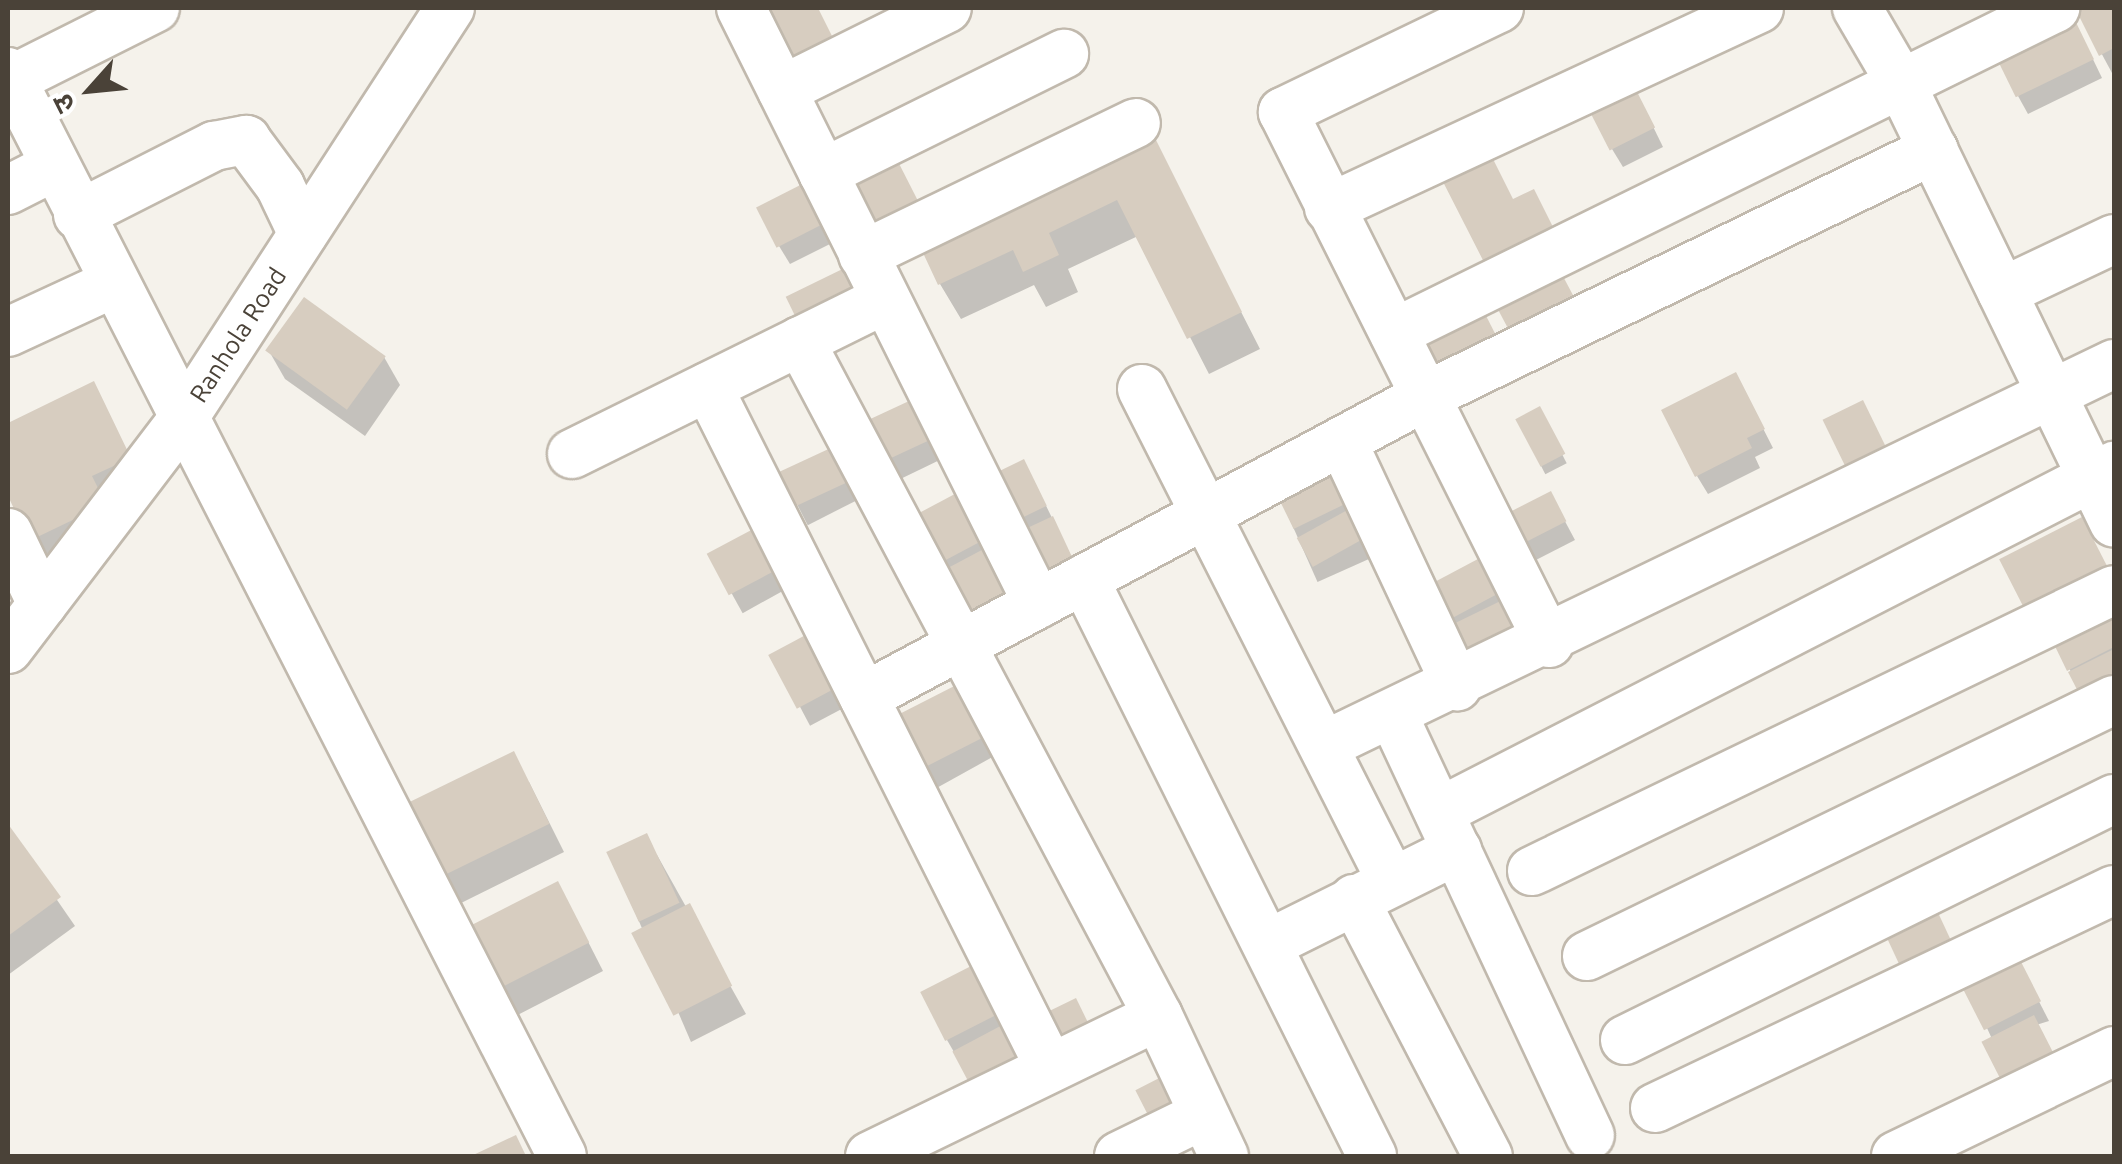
<!DOCTYPE html>
<html>
<head>
<meta charset="utf-8">
<style>
	body { margin:0 }
	#map { position:relative; width:2122px; height:1164px; overflow:hidden; background:#f5f2eb; font-family:Ubuntu,"Noto Sans Devanagari",sans-serif }
	div>[style] { position:absolute }
	.shadow>* { inset:0; background:#0003; transform-origin:0 0 }
	.building>* { inset:0; background:#d7cdc0; transform-origin:0 0 }
	.roads { filter:drop-shadow(2px 0 #c1b9ad) drop-shadow(-2px 0 #c1b9ad) drop-shadow(0 2px #c1b9ad) drop-shadow(0 -2px #c1b9ad) }
	.minor>* { height:48px; margin:-24px; padding:0 24px; transform-origin:24px; border-radius:24px; background:#fff }
	span { translate:-50% -50%; white-space:nowrap; text-align:center; line-height:1.15; -webkit-text-stroke:8px #fff; paint-order:stroke }
	.street-label { font-size:25px; color:#4a4238 }
	.frame { position:absolute; inset:0; border:10px solid #4a4238; pointer-events:none }
	.north { position:absolute; left:40px; top:40px; width:100px; height:100px; -webkit-text-stroke:8px #fff; paint-order:stroke; rotate:243deg; font-size:28px; font-weight:700; line-height:40px; text-align:center; color:#4a4238 }
	.north::after { content:''; display:block; margin:auto; width:35px; height:45px; background:#4a4238; clip-path:polygon(50% 0,100% 100%,50% 72%,0 100%) }
</style>
</head>
<body>
<div id="map">
	<div class="shadow">
		<div style="clip-path:polygon(2077px 8px,2113px 8px,2114px 72px,2112px 73px)"></div>
		<div style="clip-path:polygon(2076px 24px,2102px 78px,2028px 114px,2018px 96px)"></div>
		<div style="clip-path:polygon(1642px 104px,1663px 147px,1623px 167px,1612px 149px)"></div>
		<div style="clip-path:polygon(1149px 131px,1260px 349px,1209px 374px,1138px 236px,1068px 269px,1078px 292px,1046px 307px,1034px 285px,961px 319px,940px 284px,934px 234px)"></div>
		<div style="clip-path:polygon(821px 177px,850px 234px,790px 264px,779px 246px)"></div>
		<div style="clip-path:polygon(269px 351px,384px 357px,400px 385px,365px 436px,285px 379px)"></div>
		<div style="clip-path:polygon(93px 384px,144px 486px,48px 568px,8px 490px,8px 425px)"></div>
		<div style="clip-path:polygon(1745px 393px,1773px 448px,1755px 457px,1760px 468px,1708px 494px,1697px 476px)"></div>
		<div style="clip-path:polygon(921px 398px,950px 455px,886px 486px,876px 467px)"></div>
		<div style="left:1539px;top:409px;width:61px;height:24px;rotate:63deg"></div>
		<div style="left:834px;top:449px;width:56px;height:58px;rotate:63deg"></div>
		<div style="left:1334px;top:464px;width:101px;height:63px;rotate:66deg"></div>
		<div style="clip-path:polygon(1034px 481px,1053px 520px,1084px 582px,1015px 521px)"></div>
		<div style="clip-path:polygon(968px 491px,1002px 554px,969px 639px,908px 522px)"></div>
		<div style="clip-path:polygon(1560px 512px,1575px 540px,1534px 561px,1510px 514px)"></div>
		<div style="left:771px;top:522px;width:66px;height:69px;rotate:61deg"></div>
		<div style="clip-path:polygon(1492px 554px,1515px 597px,1474px 682px,1426px 588px)"></div>
		<div style="clip-path:polygon(2114px 581px,2114px 717px,2088px 706px,2058px 646px,2051px 649px,2035px 622px)"></div>
		<div style="left:814px;top:633px;width:80px;height:47px;rotate:62deg"></div>
		<div style="left:969px;top:682px;width:77px;height:89px;rotate:61deg"></div>
		<div style="clip-path:polygon(529px 782px,564px 852px,451px 908px,435px 880px)"></div>
		<div style="clip-path:polygon(8px 829px,75px 926px,8px 975px)"></div>
		<div style="clip-path:polygon(610px 854px,657px 855px,746px 1014px,691px 1042px)"></div>
		<div style="clip-path:polygon(573px 912px,603px 971px,506px 1021px,490px 994px)"></div>
		<div style="clip-path:polygon(978px 966px,1013px 1031px,958px 1059px,947px 1040px)"></div>
		<div style="clip-path:polygon(2026px 976px,2049px 1021px,1992px 1039px,1987px 1028px)"></div>
	</div>
	<div class="building">
		<div style="clip-path:polygon(755px 8px,818px 8px,840px 52px,791px 77px)"></div>
		<div style="left:2069px;top:8px;width:57px;height:87px;rotate:64deg"></div>
		<div style="clip-path:polygon(2075px 8px,2114px 8px,2114px 48px,2099px 56px)"></div>
		<div style="left:1632px;top:82px;width:51px;height:51px;rotate:63deg"></div>
		<div style="clip-path:polygon(1150px 128px,1242px 312px,1187px 339px,1117px 200px,1049px 233px,1059px 255px,1023px 272px,1013px 250px,938px 285px,917px 240px)"></div>
		<div style="left:888px;top:142px;width:85px;height:51px;rotate:63deg"></div>
		<div style="clip-path:polygon(1488px 149px,1513px 199px,1534px 189px,1559px 239px,1490px 274px,1439px 174px)"></div>
		<div style="left:822px;top:174px;width:45px;height:74px;rotate:63deg"></div>
		<div style="left:863px;top:259px;width:37px;height:86px;rotate:64deg"></div>
		<div style="left:1557px;top:265px;width:54px;height:73px;rotate:62deg"></div>
		<div style="left:304px;top:297px;width:101px;height:66px;rotate:36deg"></div>
		<div style="left:1480px;top:304px;width:54px;height:70px;rotate:63deg"></div>
		<div style="clip-path:polygon(1736px 372px,1765px 429px,1747px 438px,1752px 448px,1695px 477px,1661px 410px)"></div>
		<div style="clip-path:polygon(94px 381px,131px 458px,92px 476px,106px 504px,29px 541px,8px 496px,8px 423px)"></div>
		<div style="left:922px;top:395px;width:44px;height:76px;rotate:65deg"></div>
		<div style="left:1863px;top:400px;width:71px;height:45px;rotate:64deg"></div>
		<div style="left:1540px;top:406px;width:54px;height:28px;rotate:62deg"></div>
		<div style="left:835px;top:446px;width:38px;height:63px;rotate:65deg"></div>
		<div style="left:1024px;top:459px;width:52px;height:37px;rotate:64deg"></div>
		<div style="left:1335px;top:461px;width:43px;height:67px;rotate:64deg"></div>
		<div style="left:968px;top:487px;width:54px;height:72px;rotate:62deg"></div>
		<div style="left:1551px;top:491px;width:34px;height:50px;rotate:63deg"></div>
		<div style="left:1351px;top:508px;width:33px;height:62px;rotate:61deg"></div>
		<div style="left:1053px;top:516px;width:52px;height:45px;rotate:65deg"></div>
		<div style="left:2082px;top:517px;width:70px;height:93px;rotate:63deg"></div>
		<div style="left:772px;top:519px;width:47px;height:74px;rotate:62deg"></div>
		<div style="left:995px;top:543px;width:54px;height:71px;rotate:62deg"></div>
		<div style="left:1493px;top:551px;width:40px;height:80px;rotate:62deg"></div>
		<div style="left:1519px;top:592px;width:39px;height:84px;rotate:64deg"></div>
		<div style="clip-path:polygon(2114px 608px,2114px 647px,2067px 671px,2051px 638px)"></div>
		<div style="left:815px;top:630px;width:61px;height:53px;rotate:62deg"></div>
		<div style="clip-path:polygon(2114px 649px,2114px 693px,2086px 707px,2068px 672px)"></div>
		<div style="left:970px;top:678px;width:59px;height:94px;rotate:63deg"></div>
		<div style="left:514px;top:751px;width:81px;height:131px;rotate:64deg"></div>
		<div style="clip-path:polygon(8px 824px,61px 897px,8px 936px)"></div>
		<div style="left:647px;top:833px;width:77px;height:45px;rotate:65deg"></div>
		<div style="left:558px;top:881px;width:69px;height:115px;rotate:63deg"></div>
		<div style="left:690px;top:903px;width:93px;height:66px;rotate:63deg"></div>
		<div style="left:1934px;top:904px;width:60px;height:57px;rotate:65deg"></div>
		<div style="left:2017px;top:954px;width:53px;height:64px;rotate:63deg"></div>
		<div style="left:979px;top:962px;width:55px;height:66px;rotate:63deg"></div>
		<div style="left:1076px;top:998px;width:39px;height:46px;rotate:64deg"></div>
		<div style="left:2034px;top:1015px;width:55px;height:59px;rotate:63deg"></div>
		<div style="left:1008px;top:1022px;width:45px;height:63px;rotate:62deg"></div>
		<div style="left:1171px;top:1072px;width:45px;height:40px;rotate:63deg"></div>
		<div style="clip-path:polygon(516px 1135px,526px 1156px,471px 1156px)"></div>
	</div>
	<div class="roads">
		<div class="minor">
			<div style="left:741px;top:8px;width:666px;rotate:63.51deg"></div>
			<div style="left:1499px;top:8px;width:240px;rotate:154.3deg"></div>
			<div style="left:1283px;top:112px;width:594px;rotate:63.39deg"></div>
			<div style="left:1857px;top:8px;width:83px;rotate:59.7deg"></div>
			<div style="left:1899px;top:80px;width:492px;rotate:64.1deg"></div>
			<div style="left:8px;top:72px;width:1217px;rotate:62.93deg"></div>
			<div style="left:11px;top:80px;width:161px;rotate:-26.6deg"></div>
			<div style="left:782px;top:90px;width:184px;rotate:-26.4deg"></div>
			<div style="left:823px;top:173px;width:269px;rotate:-26.3deg"></div>
			<div style="left:8px;top:190px;width:51px;rotate:-27.1deg"></div>
			<div style="left:1329px;top:208px;width:474px;rotate:-24.9deg"></div>
			<div style="left:78px;top:215px;width:153px;rotate:-26.9deg"></div>
			<div style="left:214px;top:146px;width:33px;rotate:-11deg"></div>
			<div style="left:246px;top:140px;width:57px;rotate:53.5deg"></div>
			<div style="left:280px;top:186px;width:53px;rotate:64.4deg"></div>
			<div style="left:863px;top:255px;width:303px;rotate:-25.8deg"></div>
			<div style="left:2002px;top:292px;width:124px;rotate:-25.3deg"></div>
			<div style="left:8px;top:332px;width:115px;rotate:-24.8deg"></div>
			<div style="left:1394px;top:333px;width:737px;rotate:-26.18deg"></div>
			<div style="left:800px;top:341px;width:764px;rotate:62.06deg"></div>
			<div style="left:1158px;top:1016px;width:155px;rotate:64.8deg"></div>
			<div style="left:708px;top:387px;width:762px;rotate:63.33deg"></div>
			<div style="left:1142px;top:389px;width:551px;rotate:63.11deg"></div>
			<div style="left:1342px;top:441px;width:271px;rotate:64.9deg"></div>
			<div style="left:572px;top:454px;width:349px;rotate:-26.3deg"></div>
			<div style="left:8px;top:533px;width:79px;rotate:64.4deg"></div>
			<div style="left:1084px;top:579px;width:645px;rotate:63.47deg"></div>
			<div style="left:8px;top:649px;width:285px;rotate:-52.7deg"></div>
			<div style="left:181px;top:422px;width:494px;rotate:-57deg"></div>
			<div style="left:864px;top:697px;width:638px;rotate:-28.17deg"></div>
			<div style="left:1426px;top:396px;width:564px;rotate:-25.88deg"></div>
			<div style="left:1393px;top:715px;width:464px;rotate:64.9deg"></div>
			<div style="left:1325px;top:745px;width:876px;rotate:-25.78deg"></div>
			<div style="left:1439px;top:812px;width:759px;rotate:-27.14deg"></div>
			<div style="left:1532px;top:871px;width:646px;rotate:-25.77deg"></div>
			<div style="left:1354px;top:899px;width:290px;rotate:62.5deg"></div>
			<div style="left:1270px;top:943px;width:209px;rotate:-26.4deg"></div>
			<div style="left:1587px;top:956px;width:586px;rotate:-25.91deg"></div>
			<div style="left:1625px;top:1040px;width:545px;rotate:-26.24deg"></div>
			<div style="left:1655px;top:1108px;width:508px;rotate:-25.41deg"></div>
			<div style="left:870px;top:1156px;width:320px;rotate:-25.9deg"></div>
			<div style="left:1119px;top:1156px;width:93px;rotate:-26deg"></div>
			<div style="left:1896px;top:1156px;width:242px;rotate:-25.7deg"></div>
		</div>
	</div>
	<div class="street-label">
		<span style="left:238px;top:335px;rotate:-57deg">Ranhola Road</span>
	</div>
	<div class="frame"></div>
	<div class="north">उ</div>
</div>
</body>
</html>
